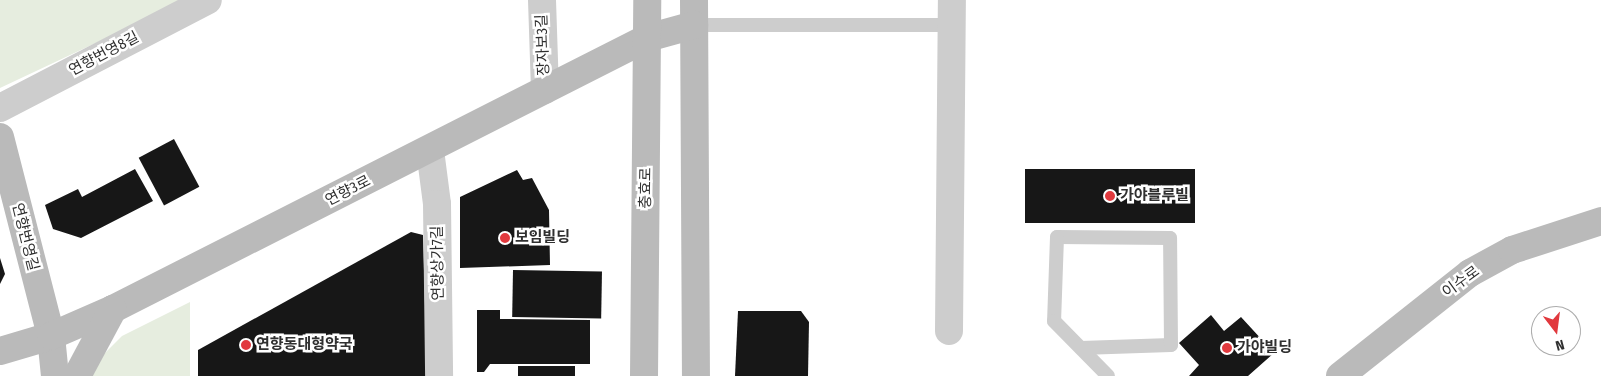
<!DOCTYPE html>
<html>
<head>
<meta charset="utf-8">
<style>
	body { margin:0 }
	#map { position:relative; width:1601px; height:376px; overflow:hidden; background:#fff; font-family:"Fira Sans Condensed","Noto Sans KR",sans-serif }
	div>[style] { position:absolute }
	.green>* { inset:0; background:#e6eddf }
	.building>* { inset:0; background:#171717; transform-origin:0 0 }
	.lane>* { height:14px; margin:-7px; padding:0 7px; transform-origin:7px; border-radius:7px; background:#cdcdcd }
	.street>* { height:28px; margin:-14px; padding:0 14px; transform-origin:14px; border-radius:14px; background:#cdcdcd }
	.secondary>* { height:28px; margin:-14px; padding:0 14px; transform-origin:14px; border-radius:14px; background:#bababa }
	.dots>* { width:14px; height:14px; translate:-50% -50%; box-sizing:border-box; border:2px solid #fff; border-radius:50% }
	span { translate:-50% -50%; white-space:nowrap; text-align:center; line-height:1.15; -webkit-text-stroke:5px #fff; paint-order:stroke }
	.street-label { font-size:15px; color:#303030 }
	.poi-label { font-size:15px; color:#303030; font-weight:700 }
	.left { translate:0 -50%; text-align:left }
	.north { position:absolute; left:1531px; top:306px; width:50px; height:50px; box-sizing:border-box; background:#fff; border:1px solid #acacac; border-radius:50%; rotate:165deg; font-size:14px; font-weight:700; line-height:20px; text-align:center; color:#303030 }
	.north::after { content:''; display:block; margin:auto; width:18px; height:22px; background:#e1393e; clip-path:polygon(50% 0,100% 100%,50% 72%,0 100%) }
</style>
</head>
<body>
<div id="map">
	<div class="green">
		<div style="clip-path:polygon(0 0,187px 0,0 88px)"></div>
		<div style="clip-path:polygon(190px 302px,190px 376px,92px 376px,104px 354px,122px 336px)"></div>
	</div>
	<div class="building">
		<div style="left:174px;top:139px;width:54px;height:40px;rotate:62deg"></div>
		<div style="clip-path:polygon(135px 169px,153px 201px,81px 238px,53px 229px,45px 205px,78px 189px,82px 197px)"></div>
		<div style="left:1195px;top:169px;width:54px;height:170px;rotate:90deg"></div>
		<div style="clip-path:polygon(517px 170px,523px 180px,532px 178px,549px 210px,550px 265px,460px 268px,460px 197px)"></div>
		<div style="clip-path:polygon(411px 232px,423px 235px,427px 376px,198px 376px,198px 350px)"></div>
		<div style="clip-path:polygon(0 258px,5px 274px,0 284px)"></div>
		<div style="left:513px;top:270px;width:89px;height:47px;rotate:1deg"></div>
		<div style="clip-path:polygon(477px 310px,500px 310px,500px 319px,590px 320px,590px 364px,490px 364px,484px 372px,477px 372px)"></div>
		<div style="clip-path:polygon(738px 311px,801px 311px,809px 322px,808px 376px,735px 376px)"></div>
		<div style="clip-path:polygon(1211px 315px,1224px 331px,1241px 317px,1274px 353px,1248px 376px,1189px 376px,1199px 365px,1179px 343px)"></div>
		<div style="left:518px;top:366px;width:57px;height:10px"></div>
	</div>
	<div class="lane">
		<div style="left:694px;top:25px;width:257px"></div>
		<div style="left:1081px;top:348px;width:90px;rotate:-1.9deg"></div>
		<div style="left:1171px;top:345px;width:107px;rotate:-90.5deg"></div>
		<div style="left:1170px;top:238px;width:113px;rotate:-179.5deg"></div>
		<div style="left:1057px;top:237px;width:84px;rotate:92deg"></div>
		<div style="left:1054px;top:321px;width:77px;rotate:45.5deg"></div>
	</div>
	<div class="street">
		<div style="left:542px;top:0;width:90px;rotate:88.1deg"></div>
		<div style="left:0;top:108px;width:234px;rotate:-27.4deg"></div>
		<div style="left:430px;top:150px;width:54px;rotate:82.6deg"></div>
		<div style="left:437px;top:204px;width:172px;rotate:89.3deg"></div>
		<div style="left:949px;top:331px;width:331px;rotate:-89.5deg"></div>
	</div>
	<div class="secondary">
		<div style="left:694px;top:0;width:376px;rotate:89.7deg"></div>
		<div style="left:0;top:137px;width:205px;rotate:75.6deg"></div>
		<div style="left:51px;top:336px;width:40px;rotate:84.3deg"></div>
		<div style="left:0;top:351px;width:53px;rotate:-16.4deg"></div>
		<div style="left:51px;top:336px;width:68px;rotate:-23.5deg"></div>
		<div style="left:113px;top:309px;width:599px;rotate:-26.91deg"></div>
		<div style="left:647px;top:38px;width:49px;rotate:-15.5deg"></div>
		<div style="left:77px;top:376px;width:76px;rotate:-61.8deg"></div>
		<div style="left:644px;top:376px;width:376px;rotate:-89.5deg"></div>
		<div style="left:1340px;top:376px;width:166px;rotate:-38.4deg"></div>
		<div style="left:1470px;top:273px;width:48px;rotate:-28.7deg"></div>
		<div style="left:1512px;top:250px;width:94px;rotate:-18deg"></div>
	</div>
	<div class="dots">
		<div style="left:1110px;top:196px;background:#e1393e"></div>
		<div style="left:505px;top:238px;background:#e1393e"></div>
		<div style="left:246px;top:345px;background:#e1393e"></div>
		<div style="left:1227px;top:348px;background:#e1393e"></div>
	</div>
	<div class="street-label">
		<span style="left:543px;top:45px;rotate:-92deg">장자보3길</span>
		<span style="left:104px;top:54px;rotate:-28deg">연향번영8길</span>
		<span style="left:646px;top:188px;rotate:-89deg">충효로</span>
		<span style="left:348px;top:191px;rotate:-27deg">연향3로</span>
		<span style="left:25px;top:237px;rotate:76deg">연향번영길</span>
		<span style="left:438px;top:263px;rotate:-91deg">연향상가7길</span>
		<span style="left:1461px;top:282px;rotate:-36deg">이수로</span>
	</div>
	<div class="poi-label">
		<span class="left" style="left:1120px;top:196px">가야블루빌</span>
		<span class="left" style="left:515px;top:238px">보임빌딩</span>
		<span class="left" style="left:256px;top:345px">연향동대형약국</span>
		<span class="left" style="left:1237px;top:348px">가야빌딩</span>
	</div>
	<div class="north">N</div>
</div>
</body>
</html>
